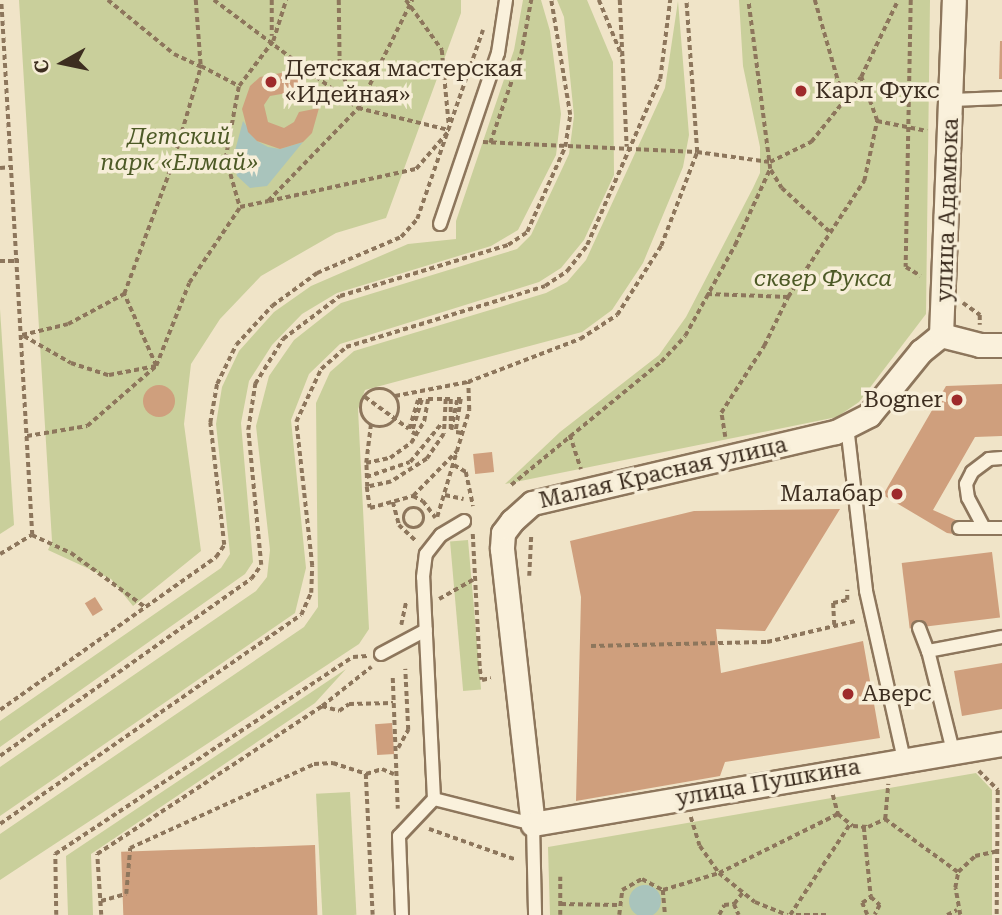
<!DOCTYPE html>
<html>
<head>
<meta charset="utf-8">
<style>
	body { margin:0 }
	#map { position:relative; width:1002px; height:915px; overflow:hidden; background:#f0e4c8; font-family:"Roboto Serif",serif }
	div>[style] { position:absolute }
	.green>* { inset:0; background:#c9cf9b; transform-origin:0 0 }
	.water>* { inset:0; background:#a9c4bc }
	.round { border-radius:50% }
	.building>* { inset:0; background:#cf9f7d; transform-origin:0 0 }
	.path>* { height:3.5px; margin-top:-1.75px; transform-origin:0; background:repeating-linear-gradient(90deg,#8d765c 0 5px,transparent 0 8.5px) }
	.path>.ring { margin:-1.75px; padding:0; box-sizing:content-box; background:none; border:3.5px solid #8d765c; border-radius:50% }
	.roads { filter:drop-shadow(2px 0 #8d765c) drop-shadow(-2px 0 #8d765c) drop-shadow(0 2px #8d765c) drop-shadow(0 -2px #8d765c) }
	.service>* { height:12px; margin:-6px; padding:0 6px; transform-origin:6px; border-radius:6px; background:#faf1dc }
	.minor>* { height:23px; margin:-11.5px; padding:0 11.5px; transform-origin:11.5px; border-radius:11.5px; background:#faf1dc }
	.dots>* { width:19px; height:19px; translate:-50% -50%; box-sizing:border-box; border:4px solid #f7eed8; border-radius:50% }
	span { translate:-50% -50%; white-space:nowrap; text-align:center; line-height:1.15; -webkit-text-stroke:7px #f7eed8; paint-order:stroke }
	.poi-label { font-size:23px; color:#3d2e20 }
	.left { translate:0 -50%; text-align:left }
	.right { translate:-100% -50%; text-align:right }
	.park-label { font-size:23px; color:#4d5a26; font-style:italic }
	.street-label { font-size:23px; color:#3d2e20 }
	.north { position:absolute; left:28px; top:28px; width:70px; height:70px; -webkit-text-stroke:5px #f7eed8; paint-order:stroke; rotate:261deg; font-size:19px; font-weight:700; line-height:28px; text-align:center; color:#3d2e20 }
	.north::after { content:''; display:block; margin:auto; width:24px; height:32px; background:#3d2e20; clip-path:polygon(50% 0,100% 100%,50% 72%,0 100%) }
</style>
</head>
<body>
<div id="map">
	<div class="green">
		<div style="clip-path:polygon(19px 0,461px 0,461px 13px,386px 218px,336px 233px,261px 276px,220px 319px,191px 364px,184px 424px,201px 551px,133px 606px,111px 579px,48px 550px,52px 541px)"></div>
		<div style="clip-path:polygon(523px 0,541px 0,550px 31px,561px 114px,556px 155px,518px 230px,491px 246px,337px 293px,302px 314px,272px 345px,249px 381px,241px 423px,253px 562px,245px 574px,0 747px,0 721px,221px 568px,230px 554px,216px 424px,222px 387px,239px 351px,274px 312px,311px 286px,408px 244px,456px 239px,456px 221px,514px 50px)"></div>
		<div style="clip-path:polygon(557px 0,587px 0,613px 62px,614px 175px,584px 240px,561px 268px,539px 282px,340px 344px,309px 374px,291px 420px,306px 568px,295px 613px,0 816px,0 767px,256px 591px,267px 577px,270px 550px,256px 426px,269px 376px,294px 340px,341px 303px,517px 249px,531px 235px,569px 154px,574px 116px,564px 17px)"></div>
		<div style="clip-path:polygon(739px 0,930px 0,926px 314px,859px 402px,837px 417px,505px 484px,560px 432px,659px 355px,686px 317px,753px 188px,760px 173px,760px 147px,743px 66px)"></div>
		<div style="clip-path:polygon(678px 1px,689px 135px,683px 167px,643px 263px,612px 310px,582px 332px,365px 390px,358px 409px,369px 629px,359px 644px,0 880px,0 834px,304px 627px,318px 607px,316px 403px,330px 372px,354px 351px,546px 293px,567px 282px,586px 260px,665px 88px)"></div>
		<div style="clip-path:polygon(0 309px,14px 525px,0 534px)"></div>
		<div style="left:468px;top:540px;width:150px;height:18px;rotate:85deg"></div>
		<div style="clip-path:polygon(346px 669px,315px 703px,91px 854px,93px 915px,68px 915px,66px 856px)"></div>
		<div style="clip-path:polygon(976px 773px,992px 790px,992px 915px,550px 915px,548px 847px)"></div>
		<div style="left:350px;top:792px;width:123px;height:34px;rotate:87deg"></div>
	</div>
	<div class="water">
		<div style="clip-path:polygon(243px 121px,257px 141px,268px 147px,280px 149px,303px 142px,267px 186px,250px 188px,237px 176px,233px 158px)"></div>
		<div class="round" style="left:629px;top:885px;width:32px;height:32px"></div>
	</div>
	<div class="building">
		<div style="clip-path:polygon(1000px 41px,1002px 41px,1002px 79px,999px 79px)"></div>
		<div style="clip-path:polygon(286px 72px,309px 84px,316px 96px,296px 101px,287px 93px,270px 96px,264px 105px,268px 122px,284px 128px,294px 122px,299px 112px,319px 108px,312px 133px,303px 142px,280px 149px,257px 141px,248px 132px,242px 109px,250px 86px,260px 77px)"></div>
		<div style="clip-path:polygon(1002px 384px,1002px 436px,975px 437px,933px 510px,958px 521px,960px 535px,947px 533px,883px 495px,946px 386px)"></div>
		<div class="round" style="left:143px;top:385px;width:32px;height:32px"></div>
		<div style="left:492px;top:452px;width:20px;height:19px;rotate:84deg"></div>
		<div style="clip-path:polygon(840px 509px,765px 631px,716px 629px,721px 673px,863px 641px,880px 738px,725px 762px,720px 776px,576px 801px,581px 597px,570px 541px,694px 511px)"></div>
		<div style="left:992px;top:552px;width:66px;height:91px;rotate:83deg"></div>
		<div style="left:95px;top:597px;width:15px;height:12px;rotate:58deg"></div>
		<div style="clip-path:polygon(1002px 663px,1002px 709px,962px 716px,954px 671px)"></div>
		<div style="left:392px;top:723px;width:31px;height:17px;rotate:86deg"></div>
		<div style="left:315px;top:845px;width:70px;height:194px;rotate:88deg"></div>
	</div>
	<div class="path">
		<div style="left:108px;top:0;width:85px;rotate:39.3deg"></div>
		<div style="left:174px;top:54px;width:31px;rotate:25deg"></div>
		<div style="left:196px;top:0;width:66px;rotate:85.7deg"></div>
		<div style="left:214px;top:0;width:180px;rotate:36.9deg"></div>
		<div style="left:272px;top:0;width:36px;rotate:90deg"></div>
		<div style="left:339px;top:0;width:69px;rotate:89.2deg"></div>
		<div style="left:340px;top:69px;width:41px;rotate:65.3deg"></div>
		<div style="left:406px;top:0;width:62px;rotate:54.2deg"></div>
		<div style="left:442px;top:50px;width:76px;rotate:84.7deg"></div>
		<div style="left:599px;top:0;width:61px;rotate:67.7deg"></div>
		<div style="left:620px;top:0;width:147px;rotate:87.3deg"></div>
		<div style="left:815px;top:0;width:105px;rotate:74deg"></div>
		<div style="left:844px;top:101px;width:29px;rotate:-55deg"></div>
		<div style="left:911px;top:0;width:267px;rotate:91.1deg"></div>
		<div style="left:906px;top:267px;width:17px;rotate:31deg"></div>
		<div style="left:239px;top:87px;width:72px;rotate:100.4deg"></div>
		<div style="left:226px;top:158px;width:51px;rotate:74.1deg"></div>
		<div style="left:358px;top:108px;width:121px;rotate:-63.4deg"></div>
		<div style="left:877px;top:121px;width:51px;rotate:11.3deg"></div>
		<div style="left:483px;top:142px;width:214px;rotate:2.7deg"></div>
		<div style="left:697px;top:152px;width:74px;rotate:7.8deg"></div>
		<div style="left:770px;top:162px;width:46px;rotate:-26deg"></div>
		<div style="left:811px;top:142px;width:53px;rotate:-51.2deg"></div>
		<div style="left:490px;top:143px;width:94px;rotate:-70.8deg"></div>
		<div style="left:521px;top:54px;width:55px;rotate:-79.5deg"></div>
		<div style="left:0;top:168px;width:12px;rotate:-5deg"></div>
		<div style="left:771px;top:170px;width:21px;rotate:59deg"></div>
		<div style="left:782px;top:188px;width:64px;rotate:42.5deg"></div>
		<div style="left:269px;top:201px;width:150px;rotate:-12.3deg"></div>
		<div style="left:416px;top:169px;width:48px;rotate:-49.3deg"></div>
		<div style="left:0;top:261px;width:19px"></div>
		<div style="left:707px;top:294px;width:81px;rotate:2.1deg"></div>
		<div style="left:963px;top:303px;width:21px;rotate:35deg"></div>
		<div style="left:980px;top:315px;width:10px;rotate:90deg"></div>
		<div style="left:22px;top:335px;width:47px;rotate:-13.4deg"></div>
		<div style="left:68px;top:324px;width:64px;rotate:-28.2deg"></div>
		<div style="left:124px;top:294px;width:138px;rotate:-69.6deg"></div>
		<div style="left:172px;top:165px;width:103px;rotate:-73.7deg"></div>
		<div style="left:201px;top:66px;width:43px;rotate:27.8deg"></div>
		<div style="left:239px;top:86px;width:56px;rotate:-52.9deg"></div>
		<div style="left:273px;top:41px;width:43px;rotate:-72.4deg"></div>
		<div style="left:24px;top:336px;width:54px;rotate:29.9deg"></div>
		<div style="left:71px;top:363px;width:40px;rotate:18deg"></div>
		<div style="left:109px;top:375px;width:48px;rotate:-10.8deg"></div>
		<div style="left:156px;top:366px;width:79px;rotate:-114deg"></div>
		<div class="ring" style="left:361px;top:389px;width:34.5px;height:34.5px"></div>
		<div style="left:395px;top:396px;width:74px;rotate:-10.9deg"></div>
		<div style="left:365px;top:397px;width:54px;rotate:36deg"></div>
		<div style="left:409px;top:429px;width:30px;rotate:-73deg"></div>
		<div style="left:418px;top:400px;width:4px"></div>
		<div style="left:422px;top:400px;width:34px;rotate:107deg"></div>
		<div style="left:412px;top:432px;width:7px;rotate:27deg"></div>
		<div style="left:446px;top:399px;width:35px;rotate:93deg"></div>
		<div style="left:444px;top:434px;width:30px;rotate:124deg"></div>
		<div style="left:427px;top:459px;width:43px;rotate:147.4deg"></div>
		<div style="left:391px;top:482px;width:25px;rotate:168deg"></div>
		<div style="left:367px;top:487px;width:24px;rotate:-92deg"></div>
		<div style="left:366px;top:463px;width:25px;rotate:-12deg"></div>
		<div style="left:390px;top:458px;width:26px;rotate:-36deg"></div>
		<div style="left:411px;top:443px;width:26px;rotate:-59deg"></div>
		<div style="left:424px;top:421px;width:22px;rotate:-80deg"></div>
		<div style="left:428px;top:399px;width:23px"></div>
		<div style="left:451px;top:399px;width:31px;rotate:90deg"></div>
		<div style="left:451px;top:430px;width:32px;rotate:-79deg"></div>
		<div style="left:457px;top:399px;width:4px"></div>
		<div style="left:461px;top:399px;width:33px;rotate:99deg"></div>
		<div style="left:456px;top:432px;width:6px;rotate:9deg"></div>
		<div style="left:570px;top:435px;width:36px;rotate:72deg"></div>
		<div style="left:27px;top:436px;width:61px;rotate:-9.5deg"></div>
		<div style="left:87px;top:426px;width:91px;rotate:-41deg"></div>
		<div style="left:156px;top:366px;width:89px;rotate:-68.3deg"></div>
		<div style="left:189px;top:283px;width:92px;rotate:-56.1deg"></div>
		<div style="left:240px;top:207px;width:29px;rotate:-12deg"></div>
		<div style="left:268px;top:201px;width:129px;rotate:-45.9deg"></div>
		<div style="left:358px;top:108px;width:94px;rotate:13.6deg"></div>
		<div style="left:725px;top:437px;width:24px;rotate:-99deg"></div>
		<div style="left:721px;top:413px;width:80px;rotate:-57.3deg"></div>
		<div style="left:764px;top:346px;width:55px;rotate:-63.9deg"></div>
		<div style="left:788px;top:297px;width:139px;rotate:-56.8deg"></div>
		<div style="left:864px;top:181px;width:61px;rotate:-77.8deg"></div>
		<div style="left:877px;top:121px;width:47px;rotate:-110deg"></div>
		<div style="left:861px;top:77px;width:85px;rotate:-64.3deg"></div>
		<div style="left:366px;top:463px;width:38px;rotate:-83deg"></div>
		<div style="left:454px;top:465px;width:14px;rotate:30deg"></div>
		<div style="left:466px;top:472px;width:35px;rotate:78deg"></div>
		<div style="left:366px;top:477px;width:46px;rotate:-18.8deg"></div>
		<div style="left:410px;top:462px;width:49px;rotate:-50.8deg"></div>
		<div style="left:511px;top:485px;width:194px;rotate:-39.4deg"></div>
		<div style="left:661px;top:362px;width:35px;rotate:-47deg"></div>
		<div style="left:685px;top:336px;width:104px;rotate:-61.2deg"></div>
		<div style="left:735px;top:245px;width:84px;rotate:-65.3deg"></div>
		<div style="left:770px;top:169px;width:170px;rotate:-97.4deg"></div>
		<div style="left:367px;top:487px;width:21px;rotate:82deg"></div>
		<div style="left:370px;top:508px;width:45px;rotate:-15.6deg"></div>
		<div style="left:413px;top:496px;width:62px;rotate:-45.7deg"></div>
		<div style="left:445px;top:495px;width:19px;rotate:12deg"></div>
		<div style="left:413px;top:496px;width:11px;rotate:27deg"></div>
		<div style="left:423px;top:501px;width:21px;rotate:53deg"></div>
		<div style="left:393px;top:502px;width:24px;rotate:75deg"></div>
		<div style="left:399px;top:525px;width:22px;rotate:43deg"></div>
		<div class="ring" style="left:404px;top:508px;width:16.5px;height:16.5px"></div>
		<div style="left:437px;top:517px;width:112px;rotate:-73.3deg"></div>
		<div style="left:469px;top:410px;width:28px;rotate:-92deg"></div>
		<div style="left:468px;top:382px;width:120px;rotate:-21deg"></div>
		<div style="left:580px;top:339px;width:44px;rotate:-33deg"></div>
		<div style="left:617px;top:315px;width:82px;rotate:-57.5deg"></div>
		<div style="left:661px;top:246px;width:101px;rotate:-69deg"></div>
		<div style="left:697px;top:152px;width:152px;rotate:-94.1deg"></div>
		<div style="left:473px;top:534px;width:135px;rotate:87deg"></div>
		<div style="left:480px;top:669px;width:11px;rotate:80deg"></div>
		<div style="left:482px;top:680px;width:9px;rotate:-13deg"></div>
		<div style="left:32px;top:535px;width:43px;rotate:24.8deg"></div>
		<div style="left:71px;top:553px;width:92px;rotate:36.1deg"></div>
		<div style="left:0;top:554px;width:37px;rotate:-31deg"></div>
		<div style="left:32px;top:535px;width:536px;rotate:-93.32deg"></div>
		<div style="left:529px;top:576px;width:41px;rotate:-87.2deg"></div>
		<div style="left:439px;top:599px;width:40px;rotate:-29.7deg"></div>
		<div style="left:401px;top:625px;width:25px;rotate:-78deg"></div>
		<div style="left:834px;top:625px;width:22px;rotate:-93deg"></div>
		<div style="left:833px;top:603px;width:14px;rotate:-12deg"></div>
		<div style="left:847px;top:600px;width:10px;rotate:-90deg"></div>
		<div style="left:591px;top:646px;width:176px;rotate:-1.3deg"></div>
		<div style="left:767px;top:642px;width:91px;rotate:-13.3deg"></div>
		<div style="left:393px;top:678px;width:131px;rotate:87.8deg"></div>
		<div style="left:322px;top:706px;width:18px;rotate:16deg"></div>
		<div style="left:339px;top:711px;width:12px;rotate:-35deg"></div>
		<div style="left:349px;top:704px;width:44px;rotate:-1.3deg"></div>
		<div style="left:0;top:710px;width:265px;rotate:-35.3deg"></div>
		<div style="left:216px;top:557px;width:14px;rotate:-56deg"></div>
		<div style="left:224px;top:545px;width:123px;rotate:-96.5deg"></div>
		<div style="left:210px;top:423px;width:40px;rotate:-80deg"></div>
		<div style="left:217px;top:384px;width:43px;rotate:-64deg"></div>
		<div style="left:236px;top:345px;width:53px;rotate:-47.3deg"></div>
		<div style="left:272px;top:306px;width:56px;rotate:-36.3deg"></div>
		<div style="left:317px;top:273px;width:91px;rotate:-23.2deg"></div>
		<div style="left:401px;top:237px;width:24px;rotate:-48deg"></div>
		<div style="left:417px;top:219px;width:200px;rotate:-70.8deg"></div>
		<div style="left:398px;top:748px;width:21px;rotate:-61deg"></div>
		<div style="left:408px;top:730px;width:61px;rotate:-92.8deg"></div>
		<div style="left:0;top:756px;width:307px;rotate:-35.2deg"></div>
		<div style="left:251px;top:579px;width:17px;rotate:-54deg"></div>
		<div style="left:261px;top:565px;width:136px;rotate:-95.5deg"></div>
		<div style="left:248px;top:430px;width:47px;rotate:-81.3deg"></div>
		<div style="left:255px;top:384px;width:53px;rotate:-58.1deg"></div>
		<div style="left:283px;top:339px;width:71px;rotate:-37deg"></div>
		<div style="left:340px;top:296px;width:176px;rotate:-16.9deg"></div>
		<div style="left:508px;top:245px;width:23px;rotate:-34deg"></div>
		<div style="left:527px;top:232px;width:93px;rotate:-65.9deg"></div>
		<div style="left:565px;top:147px;width:32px;rotate:-81deg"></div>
		<div style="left:570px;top:115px;width:117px;rotate:-99.4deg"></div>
		<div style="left:979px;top:771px;width:27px;rotate:45deg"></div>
		<div style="left:998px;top:790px;width:125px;rotate:90.5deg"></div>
		<div style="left:366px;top:774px;width:141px;rotate:87.2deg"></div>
		<div style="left:833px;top:795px;width:20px;rotate:75deg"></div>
		<div style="left:838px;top:814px;width:19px;rotate:39deg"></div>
		<div style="left:853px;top:826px;width:15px;rotate:4deg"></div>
		<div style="left:868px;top:827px;width:19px;rotate:-25deg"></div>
		<div style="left:885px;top:819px;width:90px;rotate:36deg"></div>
		<div style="left:691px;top:817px;width:30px;rotate:73deg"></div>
		<div style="left:700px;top:846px;width:33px;rotate:55deg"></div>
		<div style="left:719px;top:873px;width:46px;rotate:38.9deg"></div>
		<div style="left:755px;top:902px;width:35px;rotate:22deg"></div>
		<div style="left:885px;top:819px;width:35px;rotate:-85deg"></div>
		<div style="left:0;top:824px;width:366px;rotate:-34.8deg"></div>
		<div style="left:301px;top:615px;width:24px;rotate:-66deg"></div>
		<div style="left:311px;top:593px;width:27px;rotate:-88deg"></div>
		<div style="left:312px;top:566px;width:145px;rotate:-96.3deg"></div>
		<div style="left:296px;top:422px;width:59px;rotate:-64.7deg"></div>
		<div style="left:321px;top:369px;width:33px;rotate:-41deg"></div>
		<div style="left:346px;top:347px;width:208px;rotate:-17deg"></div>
		<div style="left:545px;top:286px;width:27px;rotate:-34deg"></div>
		<div style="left:567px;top:271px;width:33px;rotate:-52deg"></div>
		<div style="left:587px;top:245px;width:181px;rotate:-66.3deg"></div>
		<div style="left:660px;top:79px;width:80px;rotate:-82.8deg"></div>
		<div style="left:864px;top:827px;width:70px;rotate:84.3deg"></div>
		<div style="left:429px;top:829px;width:93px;rotate:19.4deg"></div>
		<div style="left:663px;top:890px;width:59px;rotate:-16.9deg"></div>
		<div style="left:719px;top:873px;width:133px;rotate:-26.4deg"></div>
		<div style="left:101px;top:901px;width:26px;rotate:-16deg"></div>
		<div style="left:126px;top:894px;width:46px;rotate:-85deg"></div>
		<div style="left:130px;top:848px;width:202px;rotate:-24.5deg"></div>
		<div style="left:314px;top:764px;width:19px;rotate:-3deg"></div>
		<div style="left:333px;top:763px;width:35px;rotate:18deg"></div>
		<div style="left:366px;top:774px;width:17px;rotate:-17deg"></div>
		<div style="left:382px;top:769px;width:13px;rotate:23deg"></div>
		<div style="left:561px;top:904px;width:56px;rotate:1deg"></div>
		<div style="left:734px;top:904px;width:15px;rotate:-53deg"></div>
		<div style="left:734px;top:904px;width:12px;rotate:66deg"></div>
		<div style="left:56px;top:915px;width:61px;rotate:-90.9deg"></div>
		<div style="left:55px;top:854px;width:357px;rotate:-33.5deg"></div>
		<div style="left:353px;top:657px;width:14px;rotate:-4deg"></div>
		<div style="left:101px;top:915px;width:61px;rotate:-93.8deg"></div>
		<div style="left:97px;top:854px;width:269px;rotate:-33.3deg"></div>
		<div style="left:322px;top:706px;width:63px;rotate:-38.5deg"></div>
		<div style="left:560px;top:915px;width:38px;rotate:-90deg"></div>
		<div style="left:619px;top:915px;width:25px;rotate:-83deg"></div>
		<div style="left:622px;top:890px;width:23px;rotate:-29deg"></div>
		<div style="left:642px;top:879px;width:24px;rotate:28deg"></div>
		<div style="left:663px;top:890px;width:25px;rotate:85deg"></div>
		<div style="left:719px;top:915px;width:11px;rotate:-63deg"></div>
		<div style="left:724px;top:905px;width:10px;rotate:-6deg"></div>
		<div style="left:790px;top:915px;width:109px;rotate:-56.6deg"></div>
		<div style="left:796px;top:915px;width:33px"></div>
		<div style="left:867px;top:915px;width:13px;rotate:-113deg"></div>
		<div style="left:862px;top:903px;width:11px;rotate:-34deg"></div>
		<div style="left:871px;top:897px;width:12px;rotate:42deg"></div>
		<div style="left:880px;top:905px;width:11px;rotate:117deg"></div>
		<div style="left:947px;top:915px;width:11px;rotate:-27deg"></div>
		<div style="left:960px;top:915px;width:27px;rotate:-100deg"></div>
		<div style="left:955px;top:888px;width:16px;rotate:-79deg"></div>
		<div style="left:958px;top:872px;width:23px;rotate:-43deg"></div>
		<div style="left:975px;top:856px;width:24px;rotate:-12deg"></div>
	</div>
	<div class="roads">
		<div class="service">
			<div style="left:952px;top:100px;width:50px;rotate:-2.3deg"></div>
			<div style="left:440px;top:224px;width:181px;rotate:-71.3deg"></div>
			<div style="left:498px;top:53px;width:54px;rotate:-81.4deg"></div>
			<div style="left:847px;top:426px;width:166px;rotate:83.4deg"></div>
			<div style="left:866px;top:591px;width:172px;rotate:77.3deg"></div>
			<div style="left:983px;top:526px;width:32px;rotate:-118deg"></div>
			<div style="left:968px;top:498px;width:14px;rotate:-98deg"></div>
			<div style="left:966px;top:484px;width:13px;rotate:-63deg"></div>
			<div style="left:972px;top:472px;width:21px;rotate:-37deg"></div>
			<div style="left:989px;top:459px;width:13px;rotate:-4deg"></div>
			<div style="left:959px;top:528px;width:43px"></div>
			<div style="left:919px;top:628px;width:25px;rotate:69deg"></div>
			<div style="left:381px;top:654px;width:51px;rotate:-28.1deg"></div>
			<div style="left:953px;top:751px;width:103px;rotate:-104deg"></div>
			<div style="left:928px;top:651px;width:75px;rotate:-10.7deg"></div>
			<div style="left:434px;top:799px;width:222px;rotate:-92.8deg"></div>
			<div style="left:423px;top:577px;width:23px;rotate:-83deg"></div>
			<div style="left:426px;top:554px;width:24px;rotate:-52deg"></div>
			<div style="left:441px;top:535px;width:27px;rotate:-31deg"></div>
			<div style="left:402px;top:915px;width:79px;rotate:-92.2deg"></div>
			<div style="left:399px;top:836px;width:51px;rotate:-46.6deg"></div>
			<div style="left:434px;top:799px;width:102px;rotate:14.2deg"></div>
			<div style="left:533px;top:824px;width:91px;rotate:88.7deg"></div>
		</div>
		<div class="minor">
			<div style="left:941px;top:335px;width:26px;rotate:141deg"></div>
			<div style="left:921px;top:351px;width:82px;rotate:129.1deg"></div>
			<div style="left:869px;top:415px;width:38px;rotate:153deg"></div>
			<div style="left:835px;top:432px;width:311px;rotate:166.8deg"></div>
			<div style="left:532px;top:503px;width:27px;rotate:138deg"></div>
			<div style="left:512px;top:521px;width:15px;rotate:127deg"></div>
			<div style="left:503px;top:533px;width:16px;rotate:94deg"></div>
			<div style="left:502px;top:549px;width:277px;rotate:83.6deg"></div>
			<div style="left:533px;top:824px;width:476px;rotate:-9.7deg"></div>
			<div style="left:941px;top:335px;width:335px;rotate:-87.8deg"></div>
			<div style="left:941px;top:335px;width:40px;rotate:14.4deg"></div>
			<div style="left:980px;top:345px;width:22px"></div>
		</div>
	</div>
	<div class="dots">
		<div style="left:271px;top:82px;background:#9e2a2b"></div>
		<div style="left:801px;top:91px;background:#9e2a2b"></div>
		<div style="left:957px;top:400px;background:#9e2a2b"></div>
		<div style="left:897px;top:494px;background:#9e2a2b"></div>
		<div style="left:848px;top:694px;background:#9e2a2b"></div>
	</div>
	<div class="poi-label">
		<span class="left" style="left:285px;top:82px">Детская мастерская<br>«Идейная»</span>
		<span class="left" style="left:815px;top:91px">Карл Фукс</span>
		<span class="right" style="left:943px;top:400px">Bogner</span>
		<span class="right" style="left:883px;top:494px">Малабар</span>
		<span class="left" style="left:862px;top:694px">Аверс</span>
	</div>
	<div class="park-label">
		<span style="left:179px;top:150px">Детский<br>парк «Елмай»</span>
		<span style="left:823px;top:279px">cквер Фукса</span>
	</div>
	<div class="street-label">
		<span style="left:948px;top:210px;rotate:-88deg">улица Адамюка</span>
		<span style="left:663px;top:473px;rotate:-13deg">Малая Красная улица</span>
		<span style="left:768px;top:783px;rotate:-10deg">улица Пушкина</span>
	</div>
	<div class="north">С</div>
</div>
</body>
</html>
